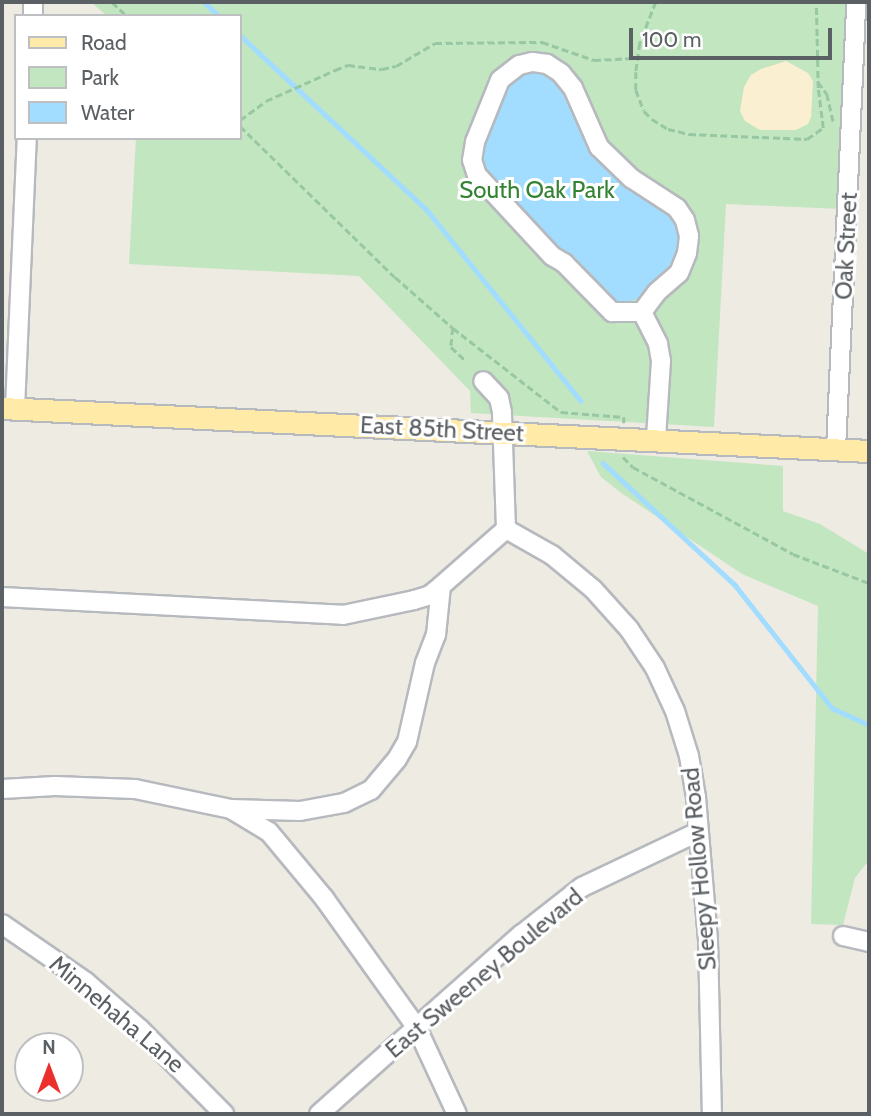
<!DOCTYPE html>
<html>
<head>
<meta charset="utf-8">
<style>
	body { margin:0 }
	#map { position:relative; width:871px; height:1116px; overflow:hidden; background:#eeebe3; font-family:Cabin,sans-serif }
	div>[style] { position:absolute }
	.green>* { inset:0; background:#c2e6bf }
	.sand>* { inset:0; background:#fbefd2 }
	.water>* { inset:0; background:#a2dcff }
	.stream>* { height:4.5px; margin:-2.25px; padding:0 2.25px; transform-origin:2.25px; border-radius:2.25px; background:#a2dcff }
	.path>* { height:2.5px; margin-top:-1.25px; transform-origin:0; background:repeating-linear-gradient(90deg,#98c7a3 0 7px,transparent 0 10.5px) }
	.roads { filter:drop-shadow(2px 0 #b6b9be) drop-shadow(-2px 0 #b6b9be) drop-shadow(0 2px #b6b9be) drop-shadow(0 -2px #b6b9be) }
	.minor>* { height:18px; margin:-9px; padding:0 9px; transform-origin:9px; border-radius:9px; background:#fff }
	.major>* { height:21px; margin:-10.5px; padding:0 10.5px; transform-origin:10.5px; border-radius:10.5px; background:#ffeba7 }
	span { translate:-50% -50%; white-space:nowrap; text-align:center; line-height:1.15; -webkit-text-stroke:6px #fff; paint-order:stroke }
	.park-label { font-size:24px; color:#348333 }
	.street-label { font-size:24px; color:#5b6064 }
	.frame { position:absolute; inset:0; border:4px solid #5b6064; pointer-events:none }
	.legend { position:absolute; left:14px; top:14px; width:228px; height:126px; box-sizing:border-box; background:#fff; border:2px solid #bdbfc1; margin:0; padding:9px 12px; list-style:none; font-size:21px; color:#5b6064 }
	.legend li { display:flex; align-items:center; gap:14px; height:35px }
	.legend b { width:35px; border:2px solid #bdbfc1 }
	.north { position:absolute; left:14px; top:1032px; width:70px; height:70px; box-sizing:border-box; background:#fff; border:2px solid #bdbfc1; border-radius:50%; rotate:0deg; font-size:19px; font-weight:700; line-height:28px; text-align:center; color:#5b6064 }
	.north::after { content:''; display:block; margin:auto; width:24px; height:32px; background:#eb2f2c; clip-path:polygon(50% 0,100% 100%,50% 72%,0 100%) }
	.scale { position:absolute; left:629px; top:28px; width:203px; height:32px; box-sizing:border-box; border:4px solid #5b6064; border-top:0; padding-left:9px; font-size:21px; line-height:24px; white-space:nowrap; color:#5b6064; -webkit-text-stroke:5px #fff; paint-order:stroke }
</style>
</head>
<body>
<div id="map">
	<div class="green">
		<div style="clip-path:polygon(91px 2px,849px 2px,841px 209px,726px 204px,714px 427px,471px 413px,470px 391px,359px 276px,129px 264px,136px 138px,240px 138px,240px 16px,107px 16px)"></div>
		<div style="clip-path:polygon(587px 451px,783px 466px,783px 511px,820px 524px,869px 554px,869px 860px,855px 878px,843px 925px,811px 924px,818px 606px,742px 574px,620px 492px,601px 477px)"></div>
	</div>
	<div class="sand">
		<div style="clip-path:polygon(786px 61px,808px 73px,813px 81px,811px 117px,808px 124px,796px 130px,760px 130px,745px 121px,740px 111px,744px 87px,751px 75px,761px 69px)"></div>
	</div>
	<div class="water">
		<div style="clip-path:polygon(534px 68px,561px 78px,581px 124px,680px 223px,683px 241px,672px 268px,645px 295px,627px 303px,619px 303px,572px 254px,559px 252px,481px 174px,477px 149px,503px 83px,513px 74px)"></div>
	</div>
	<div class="stream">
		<div style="left:204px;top:2px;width:21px;rotate:43deg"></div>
		<div style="left:240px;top:35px;width:256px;rotate:43.1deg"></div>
		<div style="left:427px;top:210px;width:245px;rotate:51.1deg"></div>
		<div style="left:603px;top:463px;width:180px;rotate:42.7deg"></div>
		<div style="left:735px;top:585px;width:157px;rotate:51.7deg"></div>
		<div style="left:832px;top:708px;width:41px;rotate:24.7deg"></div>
	</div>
	<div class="path">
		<div style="left:112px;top:2px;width:21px;rotate:43deg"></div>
		<div style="left:656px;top:2px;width:44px;rotate:111.3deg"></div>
		<div style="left:640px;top:43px;width:29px;rotate:98deg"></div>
		<div style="left:636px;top:72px;width:18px;rotate:90deg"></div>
		<div style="left:636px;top:90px;width:22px;rotate:69deg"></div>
		<div style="left:644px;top:111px;width:11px;rotate:45deg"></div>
		<div style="left:652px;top:119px;width:19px;rotate:32deg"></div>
		<div style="left:668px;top:129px;width:22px;rotate:13deg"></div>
		<div style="left:689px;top:134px;width:118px;rotate:2.4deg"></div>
		<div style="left:807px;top:139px;width:19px;rotate:-35deg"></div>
		<div style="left:823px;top:128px;width:40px;rotate:-97.1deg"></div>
		<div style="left:818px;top:88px;width:86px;rotate:-91.3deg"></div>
		<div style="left:818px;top:82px;width:15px;rotate:53deg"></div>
		<div style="left:827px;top:94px;width:31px;rotate:77deg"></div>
		<div style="left:240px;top:120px;width:32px;rotate:-36deg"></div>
		<div style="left:266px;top:101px;width:76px;rotate:-24.2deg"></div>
		<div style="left:335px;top:70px;width:14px;rotate:-21deg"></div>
		<div style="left:348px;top:65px;width:34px;rotate:7deg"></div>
		<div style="left:382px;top:69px;width:14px;rotate:-12deg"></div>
		<div style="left:396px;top:66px;width:45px;rotate:-30.5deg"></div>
		<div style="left:435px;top:43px;width:107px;rotate:-0.5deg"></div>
		<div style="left:542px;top:42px;width:55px;rotate:19.1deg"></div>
		<div style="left:594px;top:60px;width:42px;rotate:-2.7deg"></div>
		<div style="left:240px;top:126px;width:216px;rotate:44.3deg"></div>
		<div style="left:395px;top:277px;width:77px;rotate:41.3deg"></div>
		<div style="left:453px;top:328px;width:137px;rotate:37.9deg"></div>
		<div style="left:561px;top:412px;width:63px;rotate:4.5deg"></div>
		<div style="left:624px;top:417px;width:6px;rotate:90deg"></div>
		<div style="left:453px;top:328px;width:19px;rotate:96deg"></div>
		<div style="left:451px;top:347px;width:18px;rotate:43deg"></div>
		<div style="left:623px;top:457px;width:14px;rotate:45deg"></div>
		<div style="left:633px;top:467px;width:182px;rotate:28.5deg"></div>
		<div style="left:793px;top:554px;width:81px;rotate:20.9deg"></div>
	</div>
	<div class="roads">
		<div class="minor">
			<div style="left:33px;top:16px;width:14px;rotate:-90deg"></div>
			<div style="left:642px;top:312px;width:25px;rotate:-53deg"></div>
			<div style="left:657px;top:292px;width:29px;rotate:-41deg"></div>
			<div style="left:679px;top:273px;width:22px;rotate:-68deg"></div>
			<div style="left:687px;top:253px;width:17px;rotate:-83deg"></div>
			<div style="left:689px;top:236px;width:16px;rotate:-104deg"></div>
			<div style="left:685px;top:220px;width:14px;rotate:-124deg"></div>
			<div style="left:677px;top:208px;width:55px;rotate:-146.9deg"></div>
			<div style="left:631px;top:178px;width:45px;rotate:-135.9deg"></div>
			<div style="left:599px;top:147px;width:64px;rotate:-113.8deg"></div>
			<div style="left:573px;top:88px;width:19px;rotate:-129deg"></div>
			<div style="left:561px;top:73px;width:17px;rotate:-147deg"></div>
			<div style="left:547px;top:64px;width:15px;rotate:-172deg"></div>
			<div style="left:532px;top:62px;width:13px;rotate:167deg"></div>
			<div style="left:519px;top:65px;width:24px;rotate:142deg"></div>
			<div style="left:500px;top:80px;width:67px;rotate:112deg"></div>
			<div style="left:475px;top:142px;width:18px;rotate:99deg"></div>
			<div style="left:472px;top:160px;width:16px;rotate:72deg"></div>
			<div style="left:477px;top:175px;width:110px;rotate:47.2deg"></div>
			<div style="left:552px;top:256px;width:14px;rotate:30deg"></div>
			<div style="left:564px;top:263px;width:69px;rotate:45.6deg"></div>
			<div style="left:612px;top:312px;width:30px"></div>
			<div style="left:642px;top:312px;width:36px;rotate:63deg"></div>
			<div style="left:658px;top:344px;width:17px;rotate:80deg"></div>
			<div style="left:661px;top:361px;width:78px;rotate:93.7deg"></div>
			<div style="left:15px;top:408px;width:270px;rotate:-87.5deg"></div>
			<div style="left:836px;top:449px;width:447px;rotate:-87.4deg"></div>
			<div style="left:506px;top:529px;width:53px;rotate:29.5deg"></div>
			<div style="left:552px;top:555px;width:53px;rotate:39.7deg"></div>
			<div style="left:593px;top:589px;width:54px;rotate:48deg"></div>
			<div style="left:629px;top:629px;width:47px;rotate:56.3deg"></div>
			<div style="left:655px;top:668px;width:47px;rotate:65.1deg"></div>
			<div style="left:675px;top:711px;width:47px;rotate:72.7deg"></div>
			<div style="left:689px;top:756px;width:42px;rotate:80.3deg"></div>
			<div style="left:696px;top:797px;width:144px;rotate:85.2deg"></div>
			<div style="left:708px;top:941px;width:173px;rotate:88.7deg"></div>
			<div style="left:2px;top:597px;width:341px;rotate:3deg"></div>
			<div style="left:343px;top:615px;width:73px;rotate:-11.9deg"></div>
			<div style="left:414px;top:600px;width:17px;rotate:-17deg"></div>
			<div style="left:430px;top:595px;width:14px;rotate:-39deg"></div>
			<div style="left:2px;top:789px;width:53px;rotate:-3.2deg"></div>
			<div style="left:55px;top:786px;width:80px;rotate:2.1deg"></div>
			<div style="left:135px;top:789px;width:98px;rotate:11.8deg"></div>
			<div style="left:231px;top:809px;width:69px;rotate:1.7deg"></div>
			<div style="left:300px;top:811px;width:45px;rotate:-10.3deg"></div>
			<div style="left:344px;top:803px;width:30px;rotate:-26deg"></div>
			<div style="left:371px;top:790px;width:40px;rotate:-50deg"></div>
			<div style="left:397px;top:759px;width:20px;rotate:-60deg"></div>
			<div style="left:407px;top:742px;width:81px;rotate:-77.2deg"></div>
			<div style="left:425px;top:663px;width:30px;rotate:-69deg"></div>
			<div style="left:436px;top:635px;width:49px;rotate:-84.2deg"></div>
			<div style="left:441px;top:586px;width:86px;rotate:-41.2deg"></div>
			<div style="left:506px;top:529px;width:117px;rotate:-92deg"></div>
			<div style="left:502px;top:412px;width:14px;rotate:-102deg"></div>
			<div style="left:499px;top:398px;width:23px;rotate:-133deg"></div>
			<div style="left:231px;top:809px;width:44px;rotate:31.2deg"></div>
			<div style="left:269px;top:832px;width:86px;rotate:50.2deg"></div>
			<div style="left:324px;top:898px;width:160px;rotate:54.4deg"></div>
			<div style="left:417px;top:1028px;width:95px;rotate:65.1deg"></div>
			<div style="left:2px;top:924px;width:102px;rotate:34.6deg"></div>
			<div style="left:86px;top:982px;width:72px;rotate:41deg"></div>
			<div style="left:140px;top:1029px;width:120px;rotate:45.3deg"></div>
			<div style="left:843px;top:936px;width:27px;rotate:13deg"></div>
			<div style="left:319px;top:1114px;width:271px;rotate:-41.6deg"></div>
			<div style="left:522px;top:934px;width:76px;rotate:-38.1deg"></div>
			<div style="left:582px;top:887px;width:128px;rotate:-25.4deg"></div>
		</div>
		<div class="major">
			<div style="left:2px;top:408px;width:868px;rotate:2.84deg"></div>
		</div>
	</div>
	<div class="park-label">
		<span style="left:537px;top:190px">South Oak Park</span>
	</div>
	<div class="street-label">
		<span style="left:846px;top:246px;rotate:-87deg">Oak Street</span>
		<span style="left:442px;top:429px;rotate:3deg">East 85th Street</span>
		<span style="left:699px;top:869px;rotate:-95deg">Sleepy Hollow Road</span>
		<span style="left:484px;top:973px;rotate:-40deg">East Sweeney Boulevard</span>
		<span style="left:117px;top:1014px;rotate:40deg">Minnehaha Lane</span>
	</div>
	<div class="frame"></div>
	<ul class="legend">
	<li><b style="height:9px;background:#ffeba7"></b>Road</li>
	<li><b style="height:19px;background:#c2e6bf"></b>Park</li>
	<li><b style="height:19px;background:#a2dcff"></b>Water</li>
	</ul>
	<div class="north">N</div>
	<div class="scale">100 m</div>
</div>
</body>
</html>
